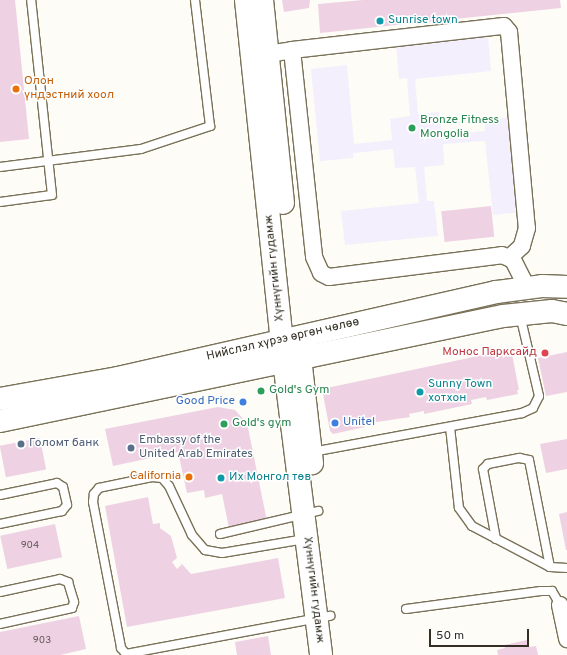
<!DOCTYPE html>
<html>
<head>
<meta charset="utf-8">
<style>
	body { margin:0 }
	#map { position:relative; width:567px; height:655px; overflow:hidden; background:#fdfcf6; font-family:Overpass,sans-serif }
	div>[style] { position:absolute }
	.education>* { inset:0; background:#f4effc }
	.building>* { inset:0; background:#eed2e4; transform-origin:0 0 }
	.roads { filter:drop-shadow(1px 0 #797158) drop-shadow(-1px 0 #797158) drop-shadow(0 1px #797158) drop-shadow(0 -1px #797158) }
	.lane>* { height:8px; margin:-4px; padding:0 4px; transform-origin:4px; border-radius:4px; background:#fff }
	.street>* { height:16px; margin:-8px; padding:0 8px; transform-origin:8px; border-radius:8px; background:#fff }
	.secondary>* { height:22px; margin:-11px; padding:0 11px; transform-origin:11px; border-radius:11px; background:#fff }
	.primary>* { height:22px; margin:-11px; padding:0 11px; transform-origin:11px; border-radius:11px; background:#fff }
	.dots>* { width:11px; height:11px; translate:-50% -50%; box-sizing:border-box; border:2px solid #fff; border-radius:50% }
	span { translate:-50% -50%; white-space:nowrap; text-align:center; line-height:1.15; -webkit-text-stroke:3px #fff; paint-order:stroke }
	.number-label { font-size:10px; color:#625854 }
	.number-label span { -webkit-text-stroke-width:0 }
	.culture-label { font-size:12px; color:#0d838f }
	.left { translate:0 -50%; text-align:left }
	.food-label { font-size:12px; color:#c56008 }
	.right { translate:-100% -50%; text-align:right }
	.leisure-label { font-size:12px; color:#27864d }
	.street-label { font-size:12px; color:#332f24 }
	.health-label { font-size:12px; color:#be3a42 }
	.shop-label { font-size:12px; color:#366cbe }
	.service-label { font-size:12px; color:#4e5e75 }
	.scale { position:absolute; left:429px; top:629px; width:100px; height:18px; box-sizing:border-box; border:2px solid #332f24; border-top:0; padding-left:5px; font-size:12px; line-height:14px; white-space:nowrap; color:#332f24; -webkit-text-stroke:3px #fff; paint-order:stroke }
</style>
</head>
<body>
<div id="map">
	<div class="education">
		<div style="clip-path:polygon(488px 36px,491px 71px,415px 79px,418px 114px,439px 112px,442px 135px,485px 131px,485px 120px,514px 117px,523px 212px,493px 215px,485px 141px,443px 144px,444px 165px,424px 167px,427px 201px,434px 201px,438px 236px,345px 245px,341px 211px,419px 203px,415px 167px,395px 168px,393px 149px,353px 153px,353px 158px,320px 161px,311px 69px,347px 65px,354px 144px,392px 140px,390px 119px,410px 116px,407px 78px,399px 79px,396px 45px)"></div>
	</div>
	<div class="building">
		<div style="clip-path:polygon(0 0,15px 0,29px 139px,0 142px)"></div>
		<div style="clip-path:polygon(282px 0,310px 0,309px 8px,284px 12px)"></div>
		<div style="clip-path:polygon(363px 0,560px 0,561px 8px,320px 33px,318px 4px)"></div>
		<div style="left:491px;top:206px;width:31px;height:50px;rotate:84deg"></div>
		<div style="clip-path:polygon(511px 349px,519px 390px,517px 390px,518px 394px,487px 400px,486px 397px,471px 400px,472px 404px,424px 414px,424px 411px,409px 414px,410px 417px,364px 424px,365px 427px,333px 434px,330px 431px,322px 389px)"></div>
		<div style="clip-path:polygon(567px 352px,567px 392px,546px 396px,538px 358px)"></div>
		<div style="clip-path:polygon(218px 407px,235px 410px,247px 423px,267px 521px,229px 528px,222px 494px,205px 498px,204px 490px,187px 493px,178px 452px,113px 466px,105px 429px)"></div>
		<div style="left:40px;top:438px;width:32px;height:41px;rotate:79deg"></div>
		<div style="clip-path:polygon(567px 439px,567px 469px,546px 473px,540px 444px)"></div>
		<div style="clip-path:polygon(148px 497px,153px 524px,160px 523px,160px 528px,171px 536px,177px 558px,172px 562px,177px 569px,182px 564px,191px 574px,278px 558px,285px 598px,127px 627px,105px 506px)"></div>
		<div style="clip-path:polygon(567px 512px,567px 550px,566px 550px,559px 514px)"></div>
		<div style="left:55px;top:524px;width:34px;height:56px;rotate:78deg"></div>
		<div style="clip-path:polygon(79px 616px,86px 649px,60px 655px,0 655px,0 632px)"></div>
		<div style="clip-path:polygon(268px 636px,271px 655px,237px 655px,235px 642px)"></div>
		<div style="clip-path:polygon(527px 640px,529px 647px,536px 646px,538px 655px,498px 655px,497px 650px,505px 648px,504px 645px)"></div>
	</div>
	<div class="roads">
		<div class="lane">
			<div style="left:0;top:167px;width:142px;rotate:-7.3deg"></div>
			<div style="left:141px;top:149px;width:73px;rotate:-18.4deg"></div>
			<div style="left:210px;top:126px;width:127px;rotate:-96.8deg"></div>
			<div style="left:0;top:202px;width:52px;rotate:-7.7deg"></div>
			<div style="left:52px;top:195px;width:196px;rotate:-96.1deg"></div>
			<div style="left:450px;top:427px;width:81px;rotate:83.7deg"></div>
			<div style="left:459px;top:508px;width:22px;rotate:54deg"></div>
			<div style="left:472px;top:526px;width:88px;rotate:27.7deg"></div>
			<div style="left:550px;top:567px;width:17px;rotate:3deg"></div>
			<div style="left:312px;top:452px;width:214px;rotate:-10.5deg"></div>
			<div style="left:522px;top:413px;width:12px;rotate:-24deg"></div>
			<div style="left:533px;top:408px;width:13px;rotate:-63deg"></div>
			<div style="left:539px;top:396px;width:83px;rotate:-103.2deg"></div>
			<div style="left:0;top:495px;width:58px;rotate:-11.9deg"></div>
			<div style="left:57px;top:483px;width:7px;rotate:34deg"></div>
			<div style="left:63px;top:487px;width:18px;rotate:77deg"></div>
			<div style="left:67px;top:505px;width:8px;rotate:130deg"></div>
			<div style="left:62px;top:511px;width:63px;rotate:168.2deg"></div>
			<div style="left:220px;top:534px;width:101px;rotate:-13.2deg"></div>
			<div style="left:305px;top:539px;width:84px;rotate:170.4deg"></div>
			<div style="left:222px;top:553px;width:17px;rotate:-170deg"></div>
			<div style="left:205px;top:550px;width:20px;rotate:-131deg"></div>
			<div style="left:192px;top:535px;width:54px;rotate:-115.1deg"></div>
			<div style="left:169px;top:486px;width:11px;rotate:-131deg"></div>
			<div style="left:162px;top:478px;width:10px;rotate:-174deg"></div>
			<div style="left:152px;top:477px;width:54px;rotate:168.3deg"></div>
			<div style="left:99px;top:488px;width:8px;rotate:130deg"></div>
			<div style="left:94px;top:494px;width:8px;rotate:97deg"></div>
			<div style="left:93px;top:502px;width:149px;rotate:79.1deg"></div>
			<div style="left:121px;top:648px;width:8px;rotate:50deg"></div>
			<div style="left:126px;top:654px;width:208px;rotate:-10.6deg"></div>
			<div style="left:496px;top:539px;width:71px;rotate:-100.5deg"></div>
			<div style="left:483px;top:469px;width:7px;rotate:-45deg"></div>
			<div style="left:488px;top:464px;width:32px;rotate:-11deg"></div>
			<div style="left:519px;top:458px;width:10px;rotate:11deg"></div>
			<div style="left:529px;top:460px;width:109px;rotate:78.9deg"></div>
			<div style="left:0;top:592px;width:61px;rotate:-12.2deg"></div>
			<div style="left:60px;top:579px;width:9px;rotate:21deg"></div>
			<div style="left:68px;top:582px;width:21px;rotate:73deg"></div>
			<div style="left:74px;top:602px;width:6px;rotate:108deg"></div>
			<div style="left:72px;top:608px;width:74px;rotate:167.5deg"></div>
			<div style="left:406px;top:609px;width:136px;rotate:-7.6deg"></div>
			<div style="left:541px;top:591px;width:11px"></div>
			<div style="left:552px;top:591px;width:16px;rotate:60deg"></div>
		</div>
		<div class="street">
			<div style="left:292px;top:50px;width:213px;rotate:-6.5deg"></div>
			<div style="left:504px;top:26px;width:8px;rotate:50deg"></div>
			<div style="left:509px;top:32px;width:197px;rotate:84.8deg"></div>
			<div style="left:527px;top:228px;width:19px;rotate:106deg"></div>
			<div style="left:522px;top:246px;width:16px;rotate:137deg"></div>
			<div style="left:268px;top:54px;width:24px;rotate:-9deg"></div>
			<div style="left:292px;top:50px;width:208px;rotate:83.9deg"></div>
			<div style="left:314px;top:257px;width:17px;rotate:66deg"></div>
			<div style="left:321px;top:273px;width:9px;rotate:27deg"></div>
			<div style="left:329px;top:277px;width:174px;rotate:-7.2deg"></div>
			<div style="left:502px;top:255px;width:12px;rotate:24deg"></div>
			<div style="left:513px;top:260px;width:31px;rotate:63deg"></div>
			<div style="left:560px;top:605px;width:35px;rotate:78deg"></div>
		</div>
		<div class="secondary">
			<div style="left:246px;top:0;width:363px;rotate:84deg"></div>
			<div style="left:284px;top:361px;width:296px;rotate:82.8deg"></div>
			<div style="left:262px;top:0;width:204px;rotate:84.1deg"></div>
			<div style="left:298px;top:340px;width:124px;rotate:83.5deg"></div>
		</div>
		<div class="primary">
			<div style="left:0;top:399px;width:120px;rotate:-10.1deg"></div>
			<div style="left:118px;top:378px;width:388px;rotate:-12.8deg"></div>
			<div style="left:496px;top:292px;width:46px;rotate:-7.4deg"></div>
			<div style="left:542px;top:286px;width:25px;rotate:2deg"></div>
			<div style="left:0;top:421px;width:514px;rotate:-11.79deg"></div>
			<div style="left:503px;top:316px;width:49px;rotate:-5.8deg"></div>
			<div style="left:552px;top:311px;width:15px;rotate:11deg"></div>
		</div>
	</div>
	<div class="dots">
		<div style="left:380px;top:21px;background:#0f9aa8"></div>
		<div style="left:16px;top:89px;background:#e8710a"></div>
		<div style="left:412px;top:128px;background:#2e9e5b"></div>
		<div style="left:545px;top:353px;background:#e0444e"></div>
		<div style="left:261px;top:391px;background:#2e9e5b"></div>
		<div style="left:420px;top:392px;background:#0f9aa8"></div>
		<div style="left:243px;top:402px;background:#3f7fe0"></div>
		<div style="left:335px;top:423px;background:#3f7fe0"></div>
		<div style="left:224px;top:424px;background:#2e9e5b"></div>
		<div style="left:21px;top:444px;background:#5c6f8a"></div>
		<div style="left:131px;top:448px;background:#5c6f8a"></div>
		<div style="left:189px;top:477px;background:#e8710a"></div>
		<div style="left:221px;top:478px;background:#0f9aa8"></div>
	</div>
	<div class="number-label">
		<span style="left:30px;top:546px">904</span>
		<span style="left:42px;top:641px">903</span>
	</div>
	<div class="culture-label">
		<span class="left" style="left:388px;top:21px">Sunrise town</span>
		<span class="left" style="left:428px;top:392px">Sunny Town<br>хотхон</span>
		<span class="left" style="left:229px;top:478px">Их Монгол төв</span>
	</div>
	<div class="food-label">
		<span class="left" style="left:24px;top:89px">Олон<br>үндэстний хоол</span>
		<span class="right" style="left:181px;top:477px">California</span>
	</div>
	<div class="leisure-label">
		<span class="left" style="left:420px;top:128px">Bronze Fitness<br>Mongolia</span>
		<span class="left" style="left:269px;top:391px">Gold's Gym</span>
		<span class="left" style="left:232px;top:424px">Gold's gym</span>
	</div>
	<div class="street-label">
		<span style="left:275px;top:268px;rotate:-96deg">Хүннүгийн гудамж</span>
		<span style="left:283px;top:340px;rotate:-13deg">Нийслэл хүрээ өргөн чөлөө</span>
		<span style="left:313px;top:590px;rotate:83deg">Хүннүгийн гудамж</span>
	</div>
	<div class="health-label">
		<span class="right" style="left:537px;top:353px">Монос Парксайд</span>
	</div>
	<div class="shop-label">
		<span class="right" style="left:235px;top:402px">Good Price</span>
		<span class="left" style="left:343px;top:423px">Unitel</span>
	</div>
	<div class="service-label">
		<span class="left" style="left:139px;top:448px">Embassy of the<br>United Arab Emirates</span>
		<span class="left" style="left:29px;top:444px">Голомт банк</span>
	</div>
	<div class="scale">50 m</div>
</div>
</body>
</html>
